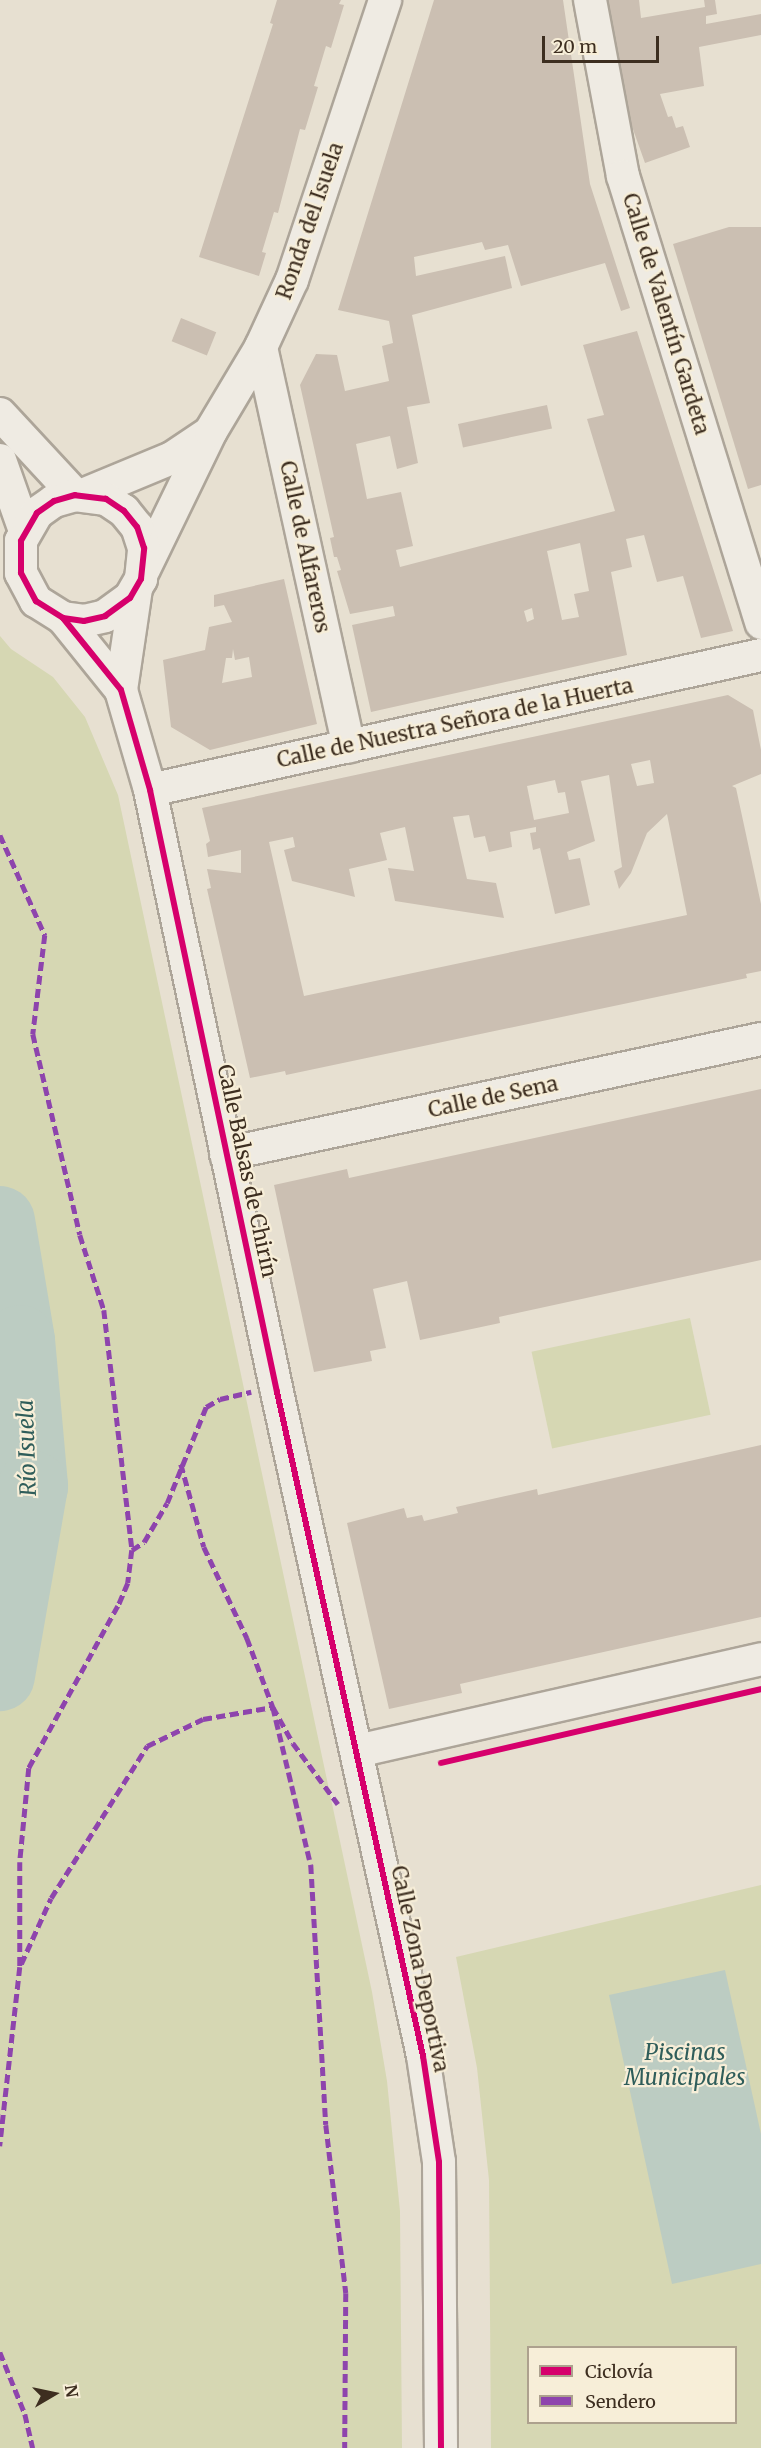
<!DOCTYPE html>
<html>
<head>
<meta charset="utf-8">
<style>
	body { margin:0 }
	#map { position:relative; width:761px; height:2448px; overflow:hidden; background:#e7e0d1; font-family:Merriweather,serif }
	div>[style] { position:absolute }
	.green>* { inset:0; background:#d6d7b3; transform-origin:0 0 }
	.water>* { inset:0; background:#bcccc2 }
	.river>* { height:70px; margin:-35px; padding:0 35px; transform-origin:35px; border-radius:35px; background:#bcccc2 }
	.building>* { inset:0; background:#cbbfb2; transform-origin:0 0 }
	.roads { filter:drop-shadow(2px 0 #ada599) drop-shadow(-2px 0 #ada599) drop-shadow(0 2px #ada599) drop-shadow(0 -2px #ada599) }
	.minor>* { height:32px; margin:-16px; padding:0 16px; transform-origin:16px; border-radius:16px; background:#efebe3 }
	.quiet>* { height:4.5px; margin-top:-2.25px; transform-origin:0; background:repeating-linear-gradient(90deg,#8e44ad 0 9px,transparent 0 13.5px) }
	.cycleway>* { height:6px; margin:-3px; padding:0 3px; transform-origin:3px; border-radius:3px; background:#d6006c }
	span { translate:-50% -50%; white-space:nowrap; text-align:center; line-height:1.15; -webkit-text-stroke:4.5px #f7eed8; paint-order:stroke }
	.street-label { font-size:21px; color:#3d2e20 }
	.water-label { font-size:22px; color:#2f5d5a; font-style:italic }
	.legend { position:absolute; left:527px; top:2346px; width:210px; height:78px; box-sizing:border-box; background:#f7eed8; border:2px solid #ada18e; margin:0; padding:8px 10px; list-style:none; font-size:18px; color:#3d2e20 }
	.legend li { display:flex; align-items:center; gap:12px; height:30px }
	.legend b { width:30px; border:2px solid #ada18e }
	.north { position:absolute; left:24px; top:2364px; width:60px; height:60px; -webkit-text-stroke:4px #f7eed8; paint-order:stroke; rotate:81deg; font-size:16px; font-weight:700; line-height:24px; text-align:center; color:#3d2e20 }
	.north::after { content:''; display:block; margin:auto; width:21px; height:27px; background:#3d2e20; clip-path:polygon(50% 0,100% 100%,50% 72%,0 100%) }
	.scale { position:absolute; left:542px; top:36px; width:117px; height:27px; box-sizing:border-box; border:3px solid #3d2e20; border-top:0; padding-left:8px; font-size:18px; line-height:21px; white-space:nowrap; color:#3d2e20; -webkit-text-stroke:4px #f7eed8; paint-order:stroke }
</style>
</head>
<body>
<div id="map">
	<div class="green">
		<div style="clip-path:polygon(0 636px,11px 649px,53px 677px,85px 717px,118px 795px,372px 1992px,387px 2081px,400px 2211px,402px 2448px,0 2448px)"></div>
		<div style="left:690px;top:1318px;width:99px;height:162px;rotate:78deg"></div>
		<div style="clip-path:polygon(evenodd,761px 1885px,761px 2448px,491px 2448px,489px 2180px,477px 2068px,456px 1957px,761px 1885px,528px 2348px,736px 2348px,736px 2422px,528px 2422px,528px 2348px)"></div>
	</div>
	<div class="water">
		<div style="clip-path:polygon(725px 1970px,761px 2134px,761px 2264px,672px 2284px,609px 1995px)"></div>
	</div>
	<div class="river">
		<div style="left:0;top:1221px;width:121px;rotate:80.5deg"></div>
		<div style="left:20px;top:1340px;width:147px;rotate:84.9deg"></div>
		<div style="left:33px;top:1486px;width:193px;rotate:99.9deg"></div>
	</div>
	<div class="building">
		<div style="clip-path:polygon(277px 0,341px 0,339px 4px,344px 5px,331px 48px,326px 46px,314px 86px,318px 87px,305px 130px,300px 129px,278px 213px,274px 212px,262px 252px,266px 253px,259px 276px,199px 257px,273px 24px,270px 23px)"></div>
		<div style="clip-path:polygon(evenodd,434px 0,563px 0,590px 184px,630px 308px,621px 311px,605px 263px,521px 286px,508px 245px,485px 250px,482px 242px,414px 257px,416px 276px,505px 256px,512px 288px,412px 315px,430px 403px,407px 407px,418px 463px,397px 469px,390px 436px,356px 444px,367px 499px,401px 492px,413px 546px,396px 550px,400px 567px,615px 511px,587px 419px,604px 415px,583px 345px,637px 331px,733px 631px,701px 638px,683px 576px,657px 582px,644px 535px,626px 539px,632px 567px,611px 572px,627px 655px,371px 712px,352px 625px,395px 616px,393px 606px,350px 614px,337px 571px,341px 570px,337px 557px,334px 557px,330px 538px,334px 537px,300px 385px,316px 354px,337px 355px,345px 391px,389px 381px,382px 346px,393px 343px,389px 321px,338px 310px,434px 0,580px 543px,589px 591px,574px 594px,579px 617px,562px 620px,547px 551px,580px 543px,434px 0,532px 608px,534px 619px,527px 622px,524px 611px,532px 608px)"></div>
		<div style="clip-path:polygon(605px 0,639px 0,641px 18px,705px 7px,704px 0,715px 0,717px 14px,706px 16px,706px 24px,761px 14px,761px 35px,699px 47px,704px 86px,660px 94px,668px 117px,672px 116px,676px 128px,683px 126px,690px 147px,645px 163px,624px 104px)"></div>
		<div style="clip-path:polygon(729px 227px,761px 227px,761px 485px,748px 489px,673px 244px)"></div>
		<div style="left:181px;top:318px;width:38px;height:25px;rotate:22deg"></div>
		<div style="left:547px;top:405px;width:24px;height:91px;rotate:78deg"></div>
		<div style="clip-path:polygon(evenodd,284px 579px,317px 724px,210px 750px,171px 727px,163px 660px,205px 650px,209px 627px,232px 622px,224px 605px,214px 607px,214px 595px,284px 579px,233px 649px,235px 660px,249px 657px,252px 677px,222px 683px,226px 658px,232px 658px,233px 649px)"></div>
		<div style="clip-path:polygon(evenodd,728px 695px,753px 710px,761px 750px,761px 774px,732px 786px,736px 788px,761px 904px,761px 971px,746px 974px,747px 978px,286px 1075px,285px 1071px,250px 1078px,207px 889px,211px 888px,207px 869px,241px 873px,241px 850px,208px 857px,206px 844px,210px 841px,202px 808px,728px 695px,650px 760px,654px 783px,637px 786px,631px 764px,650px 760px,728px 695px,609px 775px,622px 867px,614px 871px,619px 889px,631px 873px,647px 833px,667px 814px,687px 915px,304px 996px,269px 842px,293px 837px,295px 847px,284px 850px,292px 881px,355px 897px,349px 869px,387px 860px,380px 833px,405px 827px,414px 871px,388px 868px,395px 901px,504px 918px,496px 883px,467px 879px,453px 817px,469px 815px,474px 838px,485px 836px,489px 852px,512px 847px,510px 832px,536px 827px,536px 832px,530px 833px,533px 850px,540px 848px,555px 914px,590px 905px,580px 858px,569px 860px,567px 852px,595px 841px,581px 781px,609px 775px,728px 695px,555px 780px,558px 793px,565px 792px,569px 813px,534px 820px,527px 786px,555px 780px)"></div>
		<div style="clip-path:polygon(761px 1089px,761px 1260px,499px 1317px,500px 1323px,420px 1340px,407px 1281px,373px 1289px,386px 1348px,370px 1351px,372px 1361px,314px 1372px,274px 1185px,347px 1169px,349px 1178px)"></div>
		<div style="clip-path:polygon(761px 1445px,761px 1617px,460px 1684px,462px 1693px,389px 1709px,347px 1523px,404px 1508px,407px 1518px,422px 1515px,424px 1521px,458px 1513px,456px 1507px,537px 1489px,538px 1495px)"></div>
	</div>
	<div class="roads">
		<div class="minor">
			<div style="left:590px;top:0;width:179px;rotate:79.4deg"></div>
			<div style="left:623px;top:176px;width:468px;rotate:72.8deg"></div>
			<div style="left:261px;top:347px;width:409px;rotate:77.6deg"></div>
			<div style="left:0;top:414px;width:110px;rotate:47.2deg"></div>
			<div style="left:0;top:460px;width:75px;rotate:70.6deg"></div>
			<div style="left:85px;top:494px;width:94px;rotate:-22.5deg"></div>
			<div style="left:172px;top:458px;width:43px;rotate:-33.7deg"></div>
			<div style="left:144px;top:569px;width:153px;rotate:-64.1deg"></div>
			<div style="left:211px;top:431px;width:98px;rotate:-59.2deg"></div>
			<div style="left:261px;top:347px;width:74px;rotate:-65.2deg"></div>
			<div style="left:292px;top:280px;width:295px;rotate:-71.6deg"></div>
			<div style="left:63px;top:618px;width:21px;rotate:8deg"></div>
			<div style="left:84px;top:621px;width:22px;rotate:-13deg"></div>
			<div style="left:105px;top:616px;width:31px;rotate:-36deg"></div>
			<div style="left:130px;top:598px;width:22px;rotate:-60deg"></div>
			<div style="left:141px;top:579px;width:31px;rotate:-84deg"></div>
			<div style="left:144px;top:548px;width:22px;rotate:-108deg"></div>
			<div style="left:137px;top:527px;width:21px;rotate:-129deg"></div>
			<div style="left:124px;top:511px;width:22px;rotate:-146deg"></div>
			<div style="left:106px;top:499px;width:31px;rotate:-173deg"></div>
			<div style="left:75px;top:495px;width:22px;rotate:164deg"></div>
			<div style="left:54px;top:501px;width:21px;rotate:145deg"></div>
			<div style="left:37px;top:513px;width:32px;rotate:120deg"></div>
			<div style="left:21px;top:541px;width:32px;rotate:90deg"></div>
			<div style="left:21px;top:573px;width:32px;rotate:62deg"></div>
			<div style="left:36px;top:601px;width:32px;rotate:32deg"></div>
			<div style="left:63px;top:618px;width:92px;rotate:51.1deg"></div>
			<div style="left:121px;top:690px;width:104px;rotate:73.8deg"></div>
			<div style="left:150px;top:790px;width:615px;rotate:78.09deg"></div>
			<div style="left:277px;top:1392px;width:680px;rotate:77.6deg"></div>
			<div style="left:423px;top:2056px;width:107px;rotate:81.4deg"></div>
			<div style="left:439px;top:2162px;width:286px;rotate:89.6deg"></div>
			<div style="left:121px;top:690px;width:102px;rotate:-81.6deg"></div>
			<div style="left:150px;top:790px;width:626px;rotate:-12.46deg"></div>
			<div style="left:226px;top:1154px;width:547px;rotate:-12.13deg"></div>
			<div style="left:357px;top:1751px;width:414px;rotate:-12.8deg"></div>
		</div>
	</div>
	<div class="quiet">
		<div style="left:0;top:835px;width:110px;rotate:65.8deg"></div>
		<div style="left:45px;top:935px;width:100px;rotate:96.9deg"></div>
		<div style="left:33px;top:1034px;width:206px;rotate:76.8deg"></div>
		<div style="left:80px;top:1235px;width:79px;rotate:72.3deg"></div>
		<div style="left:104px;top:1310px;width:242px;rotate:83.3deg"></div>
		<div style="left:132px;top:1550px;width:33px;rotate:97deg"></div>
		<div style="left:128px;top:1583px;width:25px;rotate:113deg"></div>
		<div style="left:118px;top:1606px;width:185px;rotate:118.8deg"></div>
		<div style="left:29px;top:1768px;width:94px;rotate:95.5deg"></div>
		<div style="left:20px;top:1862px;width:105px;rotate:90deg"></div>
		<div style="left:20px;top:1967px;width:180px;rotate:96.4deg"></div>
		<div style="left:181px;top:1464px;width:86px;rotate:74.5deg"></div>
		<div style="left:204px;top:1547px;width:101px;rotate:64.7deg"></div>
		<div style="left:247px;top:1638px;width:74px;rotate:69.4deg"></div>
		<div style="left:273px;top:1707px;width:41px;rotate:60.9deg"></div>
		<div style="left:293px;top:1743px;width:76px;rotate:53.6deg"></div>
		<div style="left:132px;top:1550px;width:14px;rotate:-34deg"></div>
		<div style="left:144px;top:1542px;width:45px;rotate:-59.5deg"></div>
		<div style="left:167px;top:1503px;width:104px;rotate:-67.9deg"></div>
		<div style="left:206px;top:1407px;width:16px;rotate:-30deg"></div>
		<div style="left:220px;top:1399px;width:32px;rotate:-13deg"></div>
		<div style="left:21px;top:1964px;width:72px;rotate:-65.6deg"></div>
		<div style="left:51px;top:1898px;width:180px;rotate:-57.7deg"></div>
		<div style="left:147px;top:1746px;width:62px;rotate:-25.7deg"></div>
		<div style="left:203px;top:1719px;width:71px;rotate:-9.7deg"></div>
		<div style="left:273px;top:1707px;width:163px;rotate:76.5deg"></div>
		<div style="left:311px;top:1865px;width:260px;rotate:86.7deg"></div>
		<div style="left:326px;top:2125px;width:169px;rotate:83.2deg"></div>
		<div style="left:346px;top:2293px;width:155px;rotate:90.4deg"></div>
		<div style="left:0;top:2352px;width:67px;rotate:68deg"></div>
		<div style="left:25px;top:2414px;width:35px;rotate:77deg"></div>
	</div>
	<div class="cycleway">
		<div style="left:63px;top:618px;width:21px;rotate:8deg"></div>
		<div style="left:84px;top:621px;width:22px;rotate:-13deg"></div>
		<div style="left:105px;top:616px;width:31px;rotate:-36deg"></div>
		<div style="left:130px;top:598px;width:22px;rotate:-60deg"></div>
		<div style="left:141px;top:579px;width:31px;rotate:-84deg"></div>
		<div style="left:144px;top:548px;width:22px;rotate:-108deg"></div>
		<div style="left:137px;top:527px;width:21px;rotate:-129deg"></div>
		<div style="left:124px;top:511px;width:22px;rotate:-146deg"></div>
		<div style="left:106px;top:499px;width:31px;rotate:-173deg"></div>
		<div style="left:75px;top:495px;width:22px;rotate:164deg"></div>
		<div style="left:54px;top:501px;width:21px;rotate:145deg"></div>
		<div style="left:37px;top:513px;width:32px;rotate:120deg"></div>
		<div style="left:21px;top:541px;width:32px;rotate:90deg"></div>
		<div style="left:21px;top:573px;width:32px;rotate:62deg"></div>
		<div style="left:36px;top:601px;width:32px;rotate:32deg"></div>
		<div style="left:63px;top:618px;width:92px;rotate:51.1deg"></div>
		<div style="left:121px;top:690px;width:104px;rotate:73.8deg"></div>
		<div style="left:150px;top:790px;width:615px;rotate:78.09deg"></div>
		<div style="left:277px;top:1392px;width:680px;rotate:77.6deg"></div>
		<div style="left:423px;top:2056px;width:107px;rotate:81.4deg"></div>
		<div style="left:439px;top:2162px;width:286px;rotate:89.6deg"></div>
		<div style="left:441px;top:1763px;width:328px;rotate:-13deg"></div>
	</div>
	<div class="street-label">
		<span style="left:310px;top:221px;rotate:-71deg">Ronda del Isuela</span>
		<span style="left:666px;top:314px;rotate:73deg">Calle de Valentín Gardeta</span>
		<span style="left:305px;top:547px;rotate:78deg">Calle de Alfareros</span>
		<span style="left:455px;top:723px;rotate:-12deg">Calle de Nuestra Señora de la Huerta</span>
		<span style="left:493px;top:1097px;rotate:-12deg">Calle de Sena</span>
		<span style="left:247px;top:1171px;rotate:78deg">Calle Balsas de Chirín</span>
		<span style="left:420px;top:1969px;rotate:78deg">Calle Zona Deportiva</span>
	</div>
	<div class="water-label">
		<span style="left:27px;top:1448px;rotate:-92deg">Río Isuela</span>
		<span style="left:685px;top:2065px">Piscinas<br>Municipales</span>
	</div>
	<ul class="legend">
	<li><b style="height:8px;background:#d6006c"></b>Ciclovía</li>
	<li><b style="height:8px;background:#8e44ad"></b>Sendero</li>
	</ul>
	<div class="north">N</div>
	<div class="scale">20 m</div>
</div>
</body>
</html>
